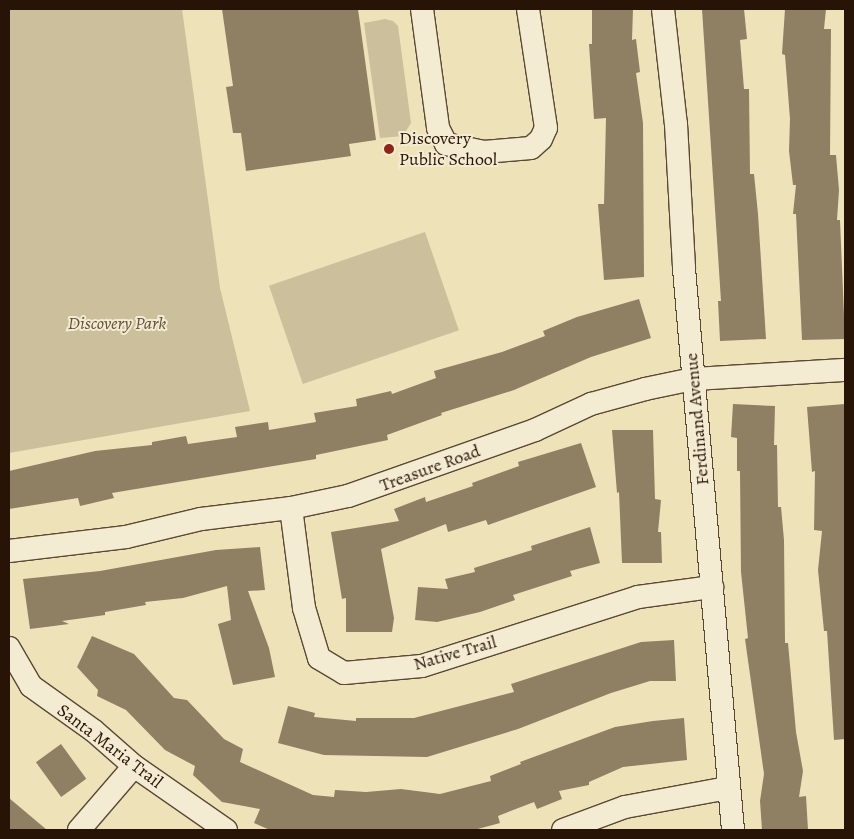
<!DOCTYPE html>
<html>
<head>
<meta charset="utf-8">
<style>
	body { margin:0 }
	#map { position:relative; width:854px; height:839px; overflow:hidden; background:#eee2b9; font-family:Alegreya,serif }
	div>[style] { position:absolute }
	.green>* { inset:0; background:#ccbf9b; transform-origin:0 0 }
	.building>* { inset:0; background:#8f7f63; transform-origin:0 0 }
	.roads { filter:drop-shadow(1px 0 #5a4833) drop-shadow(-1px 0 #5a4833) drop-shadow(0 1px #5a4833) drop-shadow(0 -1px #5a4833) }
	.minor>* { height:22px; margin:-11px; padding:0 11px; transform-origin:11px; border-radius:11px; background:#f4ecd2 }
	.dots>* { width:14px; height:14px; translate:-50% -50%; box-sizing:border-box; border:2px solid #f4ecd2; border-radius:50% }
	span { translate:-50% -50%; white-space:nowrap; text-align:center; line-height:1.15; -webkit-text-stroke:4px #f4ecd2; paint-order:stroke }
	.poi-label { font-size:18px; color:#281406 }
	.left { translate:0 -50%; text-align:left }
	.park-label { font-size:18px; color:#61503a; font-style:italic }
	.street-label { font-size:18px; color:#281406 }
	.frame { position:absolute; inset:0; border:10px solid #281406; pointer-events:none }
</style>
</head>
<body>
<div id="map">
	<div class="green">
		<div style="clip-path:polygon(9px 9px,182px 9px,220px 288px,250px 411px,9px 453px)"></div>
		<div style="clip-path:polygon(385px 19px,393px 21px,398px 26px,411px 123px,403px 136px,380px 138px,364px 23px)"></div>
		<div style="left:425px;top:232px;width:104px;height:165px;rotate:71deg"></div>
	</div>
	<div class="building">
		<div style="clip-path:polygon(222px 9px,358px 9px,376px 140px,349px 144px,351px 156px,246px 171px,241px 133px,233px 133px,226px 87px,233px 86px)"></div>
		<div style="clip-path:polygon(592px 9px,633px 9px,632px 40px,636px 39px,640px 72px,636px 73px,643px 123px,644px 277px,604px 280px,598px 204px,604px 204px,606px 118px,594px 119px,589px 44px,592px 44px)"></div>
		<div style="clip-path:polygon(702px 9px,744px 9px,747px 39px,740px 40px,744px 89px,749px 89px,750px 174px,754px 174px,758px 214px,766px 339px,720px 341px,718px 301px,721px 301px)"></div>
		<div style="clip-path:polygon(785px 9px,826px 9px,824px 29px,831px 29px,830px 155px,836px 155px,839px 190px,837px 220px,840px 220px,845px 339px,802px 340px,796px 214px,793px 214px,796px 185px,793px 185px,789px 151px,790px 119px,785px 55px,782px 54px)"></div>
		<div style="clip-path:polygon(639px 299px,651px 338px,591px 357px,514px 390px,441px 413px,442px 415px,387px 435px,388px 440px,316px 455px,316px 459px,112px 493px,114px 498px,80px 506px,78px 498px,9px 509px,9px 471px,95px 451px,152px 445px,152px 442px,186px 436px,188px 444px,237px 437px,235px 427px,268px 422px,269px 430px,316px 422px,314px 413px,357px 406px,356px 399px,391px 391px,392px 394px,436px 378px,434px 371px,502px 352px,545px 336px,543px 331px,577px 317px)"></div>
		<div style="clip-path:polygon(733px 404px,775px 406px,774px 445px,777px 445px,778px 507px,781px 507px,784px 540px,785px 643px,788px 643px,796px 732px,803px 771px,799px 797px,806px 796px,808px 830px,762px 830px,760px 801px,764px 774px,745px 639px,748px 638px,741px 572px,740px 471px,737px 471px,737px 438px,731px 437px)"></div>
		<div style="clip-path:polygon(845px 404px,845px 739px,834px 740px,827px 631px,824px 631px,818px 570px,822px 531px,814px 530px,815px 471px,812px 472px,807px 407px)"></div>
		<div style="clip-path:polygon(612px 430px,653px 430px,655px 499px,661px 500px,658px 532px,661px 532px,662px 563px,622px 563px,619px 492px,617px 493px)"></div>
		<div style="clip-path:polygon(581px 443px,596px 487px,488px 525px,486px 520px,448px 532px,446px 524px,381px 549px,394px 618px,392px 632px,346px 632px,346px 598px,342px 599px,331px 532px,399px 521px,394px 509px,425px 497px,426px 502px,473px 486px,472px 483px,519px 466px,518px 462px)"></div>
		<div style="clip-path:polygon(590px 527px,600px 563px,570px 571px,572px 576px,513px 595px,515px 600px,480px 612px,437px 622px,415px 620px,418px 587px,448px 589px,445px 579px,475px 572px,474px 568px,532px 550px,531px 546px)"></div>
		<div style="clip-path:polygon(260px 547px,265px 590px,248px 591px,269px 648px,275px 677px,233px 685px,218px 624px,231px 620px,227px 586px,183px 598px,145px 602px,146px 605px,105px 612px,105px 615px,62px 621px,69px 624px,30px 629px,23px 579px,100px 571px,216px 550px)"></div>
		<div style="clip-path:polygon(92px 636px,134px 654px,174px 698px,187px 700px,224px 739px,243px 749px,240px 762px,313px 795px,334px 797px,335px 790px,366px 792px,401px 789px,440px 794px,491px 781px,490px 776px,521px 764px,520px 762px,615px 727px,653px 721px,684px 718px,687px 760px,623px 767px,589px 782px,589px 785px,559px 791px,562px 799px,537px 809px,534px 802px,498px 816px,500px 823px,474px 830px,270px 830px,254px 823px,260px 809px,222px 802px,193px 775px,195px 766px,165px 750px,126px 710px,97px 696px,98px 690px,77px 667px)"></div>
		<div style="clip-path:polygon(674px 640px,676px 681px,650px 681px,611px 693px,518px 729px,427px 757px,324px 755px,278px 743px,288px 706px,315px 713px,314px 717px,356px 721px,356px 718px,414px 718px,514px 692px,511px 684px,641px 642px)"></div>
		<div style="left:61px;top:744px;width:43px;height:31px;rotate:54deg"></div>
		<div style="clip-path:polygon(9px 798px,47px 830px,9px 830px)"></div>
	</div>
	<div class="roads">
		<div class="minor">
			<div style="left:422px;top:9px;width:120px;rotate:82.3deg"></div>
			<div style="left:438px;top:128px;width:18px;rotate:63deg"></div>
			<div style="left:446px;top:144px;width:39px;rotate:12deg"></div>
			<div style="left:484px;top:152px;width:47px;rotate:-4.9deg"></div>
			<div style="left:531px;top:148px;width:13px;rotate:-42deg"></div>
			<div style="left:541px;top:139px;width:12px;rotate:-66deg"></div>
			<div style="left:546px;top:128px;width:120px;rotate:-98.6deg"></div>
			<div style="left:663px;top:9px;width:116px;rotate:83.6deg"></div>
			<div style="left:676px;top:124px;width:145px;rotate:86.8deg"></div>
			<div style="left:684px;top:269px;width:563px;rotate:85.01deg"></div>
			<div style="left:291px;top:508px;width:101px;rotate:82.6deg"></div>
			<div style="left:304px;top:608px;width:52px;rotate:73.3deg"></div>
			<div style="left:319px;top:658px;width:29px;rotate:31deg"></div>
			<div style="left:344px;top:673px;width:78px;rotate:-5.1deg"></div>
			<div style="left:422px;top:666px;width:227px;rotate:-17.7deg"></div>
			<div style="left:638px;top:597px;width:75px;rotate:-7.7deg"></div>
			<div style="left:9px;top:551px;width:118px;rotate:-6.8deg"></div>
			<div style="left:126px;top:537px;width:77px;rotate:-13.5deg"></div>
			<div style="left:201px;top:519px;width:91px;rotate:-7deg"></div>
			<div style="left:291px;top:508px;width:58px;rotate:-11.9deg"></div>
			<div style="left:348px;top:496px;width:198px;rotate:-19.4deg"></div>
			<div style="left:535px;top:430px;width:62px;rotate:-24.9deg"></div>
			<div style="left:591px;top:404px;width:56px;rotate:-15.5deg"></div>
			<div style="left:645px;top:389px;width:49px;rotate:-11.8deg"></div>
			<div style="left:693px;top:379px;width:152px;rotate:-3.4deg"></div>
			<div style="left:9px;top:648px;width:44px;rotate:59.9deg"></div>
			<div style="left:31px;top:686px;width:77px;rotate:35.5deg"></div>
			<div style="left:94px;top:731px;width:53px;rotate:41.2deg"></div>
			<div style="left:134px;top:766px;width:112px;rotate:34.8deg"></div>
			<div style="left:79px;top:830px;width:84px;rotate:-49.3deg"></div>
			<div style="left:563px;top:830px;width:66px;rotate:-20.4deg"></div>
			<div style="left:625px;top:807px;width:105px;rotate:-10.5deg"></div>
		</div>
	</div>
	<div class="dots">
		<div style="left:389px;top:149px;background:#8f2418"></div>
	</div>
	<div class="poi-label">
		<span class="left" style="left:399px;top:149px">Discovery<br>Public School</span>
	</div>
	<div class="park-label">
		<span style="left:117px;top:323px">Discovery Park</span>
	</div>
	<div class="street-label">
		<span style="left:697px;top:419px;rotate:-95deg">Ferdinand Avenue</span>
		<span style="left:430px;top:468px;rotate:-20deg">Treasure Road</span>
		<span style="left:455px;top:653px;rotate:-16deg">Native Trail</span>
		<span style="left:110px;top:746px;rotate:37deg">Santa Maria Trail</span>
	</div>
	<div class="frame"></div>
</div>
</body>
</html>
